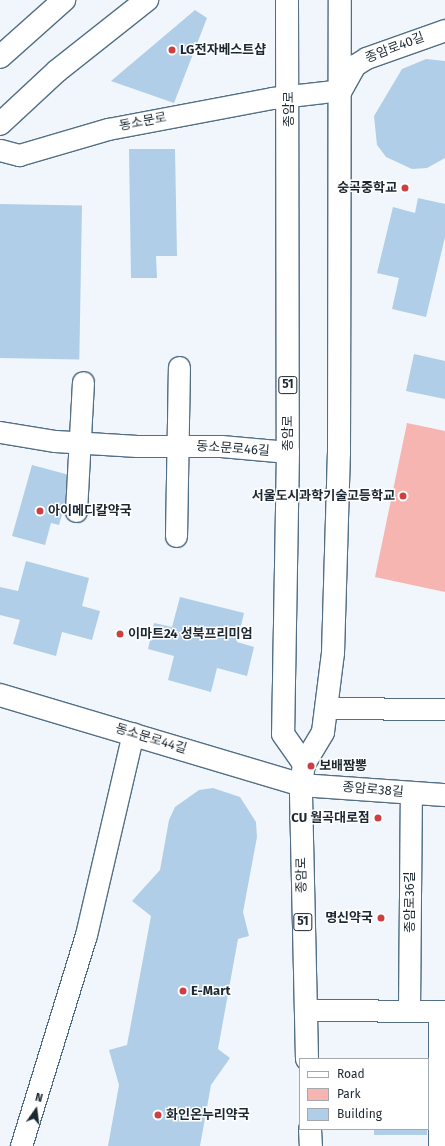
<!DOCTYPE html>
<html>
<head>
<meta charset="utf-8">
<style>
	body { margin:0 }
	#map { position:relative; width:445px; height:1146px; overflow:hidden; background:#f0f6fb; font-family:"Fira Sans","Noto Sans KR",sans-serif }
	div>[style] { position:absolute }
	.green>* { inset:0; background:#f6b5b0 }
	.building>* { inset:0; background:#b0cee7; transform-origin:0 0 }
	.roads { filter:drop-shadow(1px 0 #536f85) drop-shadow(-1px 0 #536f85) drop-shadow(0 1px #536f85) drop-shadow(0 -1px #536f85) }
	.street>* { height:21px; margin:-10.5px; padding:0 10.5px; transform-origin:10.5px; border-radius:10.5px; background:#fff }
	.secondary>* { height:22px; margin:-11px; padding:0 11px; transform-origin:11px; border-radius:11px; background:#fff }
	.primary>* { height:22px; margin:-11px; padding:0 11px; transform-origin:11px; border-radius:11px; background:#fff }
	.dots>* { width:11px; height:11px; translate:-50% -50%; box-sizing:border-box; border:2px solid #fff; border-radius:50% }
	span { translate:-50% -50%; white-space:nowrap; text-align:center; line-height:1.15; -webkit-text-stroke:3px #fff; paint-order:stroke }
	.shield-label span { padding:1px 3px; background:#fff; border:1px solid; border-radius:3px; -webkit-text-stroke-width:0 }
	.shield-label { font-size:12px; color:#1c2831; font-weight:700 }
	.street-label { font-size:13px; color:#1c2831 }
	.poi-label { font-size:13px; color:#1c2831; font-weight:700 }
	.left { translate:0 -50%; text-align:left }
	.right { translate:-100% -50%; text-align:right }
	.legend { position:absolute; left:299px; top:1058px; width:130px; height:72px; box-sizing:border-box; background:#fff; border:1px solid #a4a9ad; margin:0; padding:5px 7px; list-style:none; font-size:12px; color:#1c2831 }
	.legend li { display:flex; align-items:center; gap:8px; height:20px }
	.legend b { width:20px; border:1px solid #a4a9ad }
	.north { position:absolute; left:16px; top:1090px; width:40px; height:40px; -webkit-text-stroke:3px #fff; paint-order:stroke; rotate:14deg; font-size:11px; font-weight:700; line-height:16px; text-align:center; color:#1c2831 }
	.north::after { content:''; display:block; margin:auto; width:14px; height:18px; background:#1c2831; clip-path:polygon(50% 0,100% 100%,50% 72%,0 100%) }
</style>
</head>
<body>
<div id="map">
	<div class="green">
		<div style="clip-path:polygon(407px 423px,445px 431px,445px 592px,375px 577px)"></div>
	</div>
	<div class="building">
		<div style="clip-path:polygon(195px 10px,207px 18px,174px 103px,111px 81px)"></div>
		<div style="clip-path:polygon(426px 59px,445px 61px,445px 158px,427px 168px,412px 169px,386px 157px,377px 145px,374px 116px,402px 69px)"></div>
		<div style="clip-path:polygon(129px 149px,175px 149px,177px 256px,156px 256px,157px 278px,131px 278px)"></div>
		<div style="clip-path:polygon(418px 198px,445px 204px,445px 237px,426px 317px,392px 309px,399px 278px,377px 273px,393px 207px,415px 213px)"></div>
		<div style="left:0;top:204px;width:82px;height:154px;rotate:1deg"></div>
		<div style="clip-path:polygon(414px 354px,445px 361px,445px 399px,406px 391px)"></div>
		<div style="clip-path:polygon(32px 465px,73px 476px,59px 525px,51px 523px,45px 545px,12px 536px)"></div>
		<div style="clip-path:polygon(26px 561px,89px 578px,82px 606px,100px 611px,92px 640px,62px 632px,56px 656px,13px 644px,20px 620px,0 615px,0 587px,18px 591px)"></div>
		<div style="clip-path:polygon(180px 597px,244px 613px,237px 642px,254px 647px,247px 676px,217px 668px,211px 692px,168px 680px,174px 656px,148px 649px,154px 623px,172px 627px)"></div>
		<div style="clip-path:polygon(213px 788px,240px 797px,256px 822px,257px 837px,243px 912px,249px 936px,238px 939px,218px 1049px,230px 1058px,211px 1085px,200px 1146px,108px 1146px,119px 1085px,109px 1050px,127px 1045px,151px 916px,132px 901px,160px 870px,169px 820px,175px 807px,199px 790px)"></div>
		<div style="left:374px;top:1129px;width:53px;height:6px"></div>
	</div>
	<div class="roads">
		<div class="street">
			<div style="left:0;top:150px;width:20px;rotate:15deg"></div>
			<div style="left:19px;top:155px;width:93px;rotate:-16.3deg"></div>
			<div style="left:108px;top:129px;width:167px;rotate:-10.7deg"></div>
			<div style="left:272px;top:98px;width:69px;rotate:-6.6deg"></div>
			<div style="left:341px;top:90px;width:29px;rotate:-61deg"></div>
			<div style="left:355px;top:65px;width:13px;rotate:-32deg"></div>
			<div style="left:366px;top:58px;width:84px;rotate:-19.5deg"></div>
			<div style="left:0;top:432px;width:56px;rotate:9.3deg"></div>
			<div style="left:55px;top:441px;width:82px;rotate:3.5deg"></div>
			<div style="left:137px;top:446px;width:84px"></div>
			<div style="left:221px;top:446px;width:67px;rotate:5.1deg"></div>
			<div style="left:76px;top:511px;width:129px;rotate:-86.9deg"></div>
			<div style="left:176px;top:536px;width:169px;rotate:-89deg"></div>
			<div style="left:326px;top:708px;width:119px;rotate:0.5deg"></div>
			<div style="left:305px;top:1010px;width:140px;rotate:0.4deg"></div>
			<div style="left:409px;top:1011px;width:218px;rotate:-89.5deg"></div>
			<div style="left:21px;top:1146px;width:221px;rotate:-72.9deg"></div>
			<div style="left:86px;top:935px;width:207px;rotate:-76.9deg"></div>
			<div style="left:439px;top:1146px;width:135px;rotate:-90deg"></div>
		</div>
		<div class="secondary">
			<div style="left:0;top:695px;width:314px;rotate:16.6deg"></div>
			<div style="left:301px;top:785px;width:144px;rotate:4deg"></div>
		</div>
		<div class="primary">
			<div style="left:287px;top:0;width:452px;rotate:89.9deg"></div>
			<div style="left:288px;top:452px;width:282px;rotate:91deg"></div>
			<div style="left:283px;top:734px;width:37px;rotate:55deg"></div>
			<div style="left:0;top:57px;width:86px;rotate:-41.7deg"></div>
			<div style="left:0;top:124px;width:78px;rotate:-42.9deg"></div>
			<div style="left:57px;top:71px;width:115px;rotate:-38.3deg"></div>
			<div style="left:307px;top:1059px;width:274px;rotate:-91.3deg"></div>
			<div style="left:301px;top:785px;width:21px;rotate:-82deg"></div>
			<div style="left:304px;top:764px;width:37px;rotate:-59deg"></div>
			<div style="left:323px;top:732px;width:80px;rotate:-82.8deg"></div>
			<div style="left:333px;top:653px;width:200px;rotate:-88.3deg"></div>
			<div style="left:339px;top:453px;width:453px;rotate:-89.9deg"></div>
			<div style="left:310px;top:1129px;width:17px;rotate:87deg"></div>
		</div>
	</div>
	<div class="dots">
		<div style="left:172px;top:50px;background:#ce3f42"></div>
		<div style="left:405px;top:188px;background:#ce3f42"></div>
		<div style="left:403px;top:496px;background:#ce3f42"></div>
		<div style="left:40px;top:511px;background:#ce3f42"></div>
		<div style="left:120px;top:634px;background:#ce3f42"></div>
		<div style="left:311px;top:766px;background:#ce3f42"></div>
		<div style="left:378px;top:818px;background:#ce3f42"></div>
		<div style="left:381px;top:918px;background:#ce3f42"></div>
		<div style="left:183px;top:991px;background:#ce3f42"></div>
		<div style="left:158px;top:1115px;background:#ce3f42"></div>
	</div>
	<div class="shield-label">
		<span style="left:288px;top:385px">51</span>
		<span style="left:303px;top:922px">51</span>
	</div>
	<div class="street-label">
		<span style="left:395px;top:48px;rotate:-21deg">종암로40길</span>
		<span style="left:289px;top:109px;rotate:-90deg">종암로</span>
		<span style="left:143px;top:122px;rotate:-11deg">동소문로</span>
		<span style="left:288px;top:433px;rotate:-90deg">종암로</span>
		<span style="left:233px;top:449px;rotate:4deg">동소문로46길</span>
		<span style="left:151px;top:739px;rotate:17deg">동소문로44길</span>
		<span style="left:373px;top:790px;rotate:5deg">종암로38길</span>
		<span style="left:302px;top:875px;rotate:-91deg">종암로</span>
		<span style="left:410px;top:902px;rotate:-90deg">종암로36길</span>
	</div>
	<div class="poi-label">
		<span class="left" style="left:180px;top:50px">LG전자베스트샵</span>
		<span class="right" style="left:397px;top:188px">숭곡중학교</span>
		<span class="right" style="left:395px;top:496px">서울도시과학기술고등학교</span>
		<span class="left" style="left:48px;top:511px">아이메디칼약국</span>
		<span class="left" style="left:128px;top:634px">이마트24 성북프리미엄</span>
		<span class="left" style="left:319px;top:766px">보배짬뽕</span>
		<span class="right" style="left:370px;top:818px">CU 월곡대로점</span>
		<span class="right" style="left:373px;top:918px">명신약국</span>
		<span class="left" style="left:191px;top:991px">E-Mart</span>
		<span class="left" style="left:166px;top:1115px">화인온누리약국</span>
	</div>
	<ul class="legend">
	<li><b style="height:5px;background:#fff"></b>Road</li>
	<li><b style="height:11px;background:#f6b5b0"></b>Park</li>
	<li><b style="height:11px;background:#b0cee7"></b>Building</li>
	</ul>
	<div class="north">N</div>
</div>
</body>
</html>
